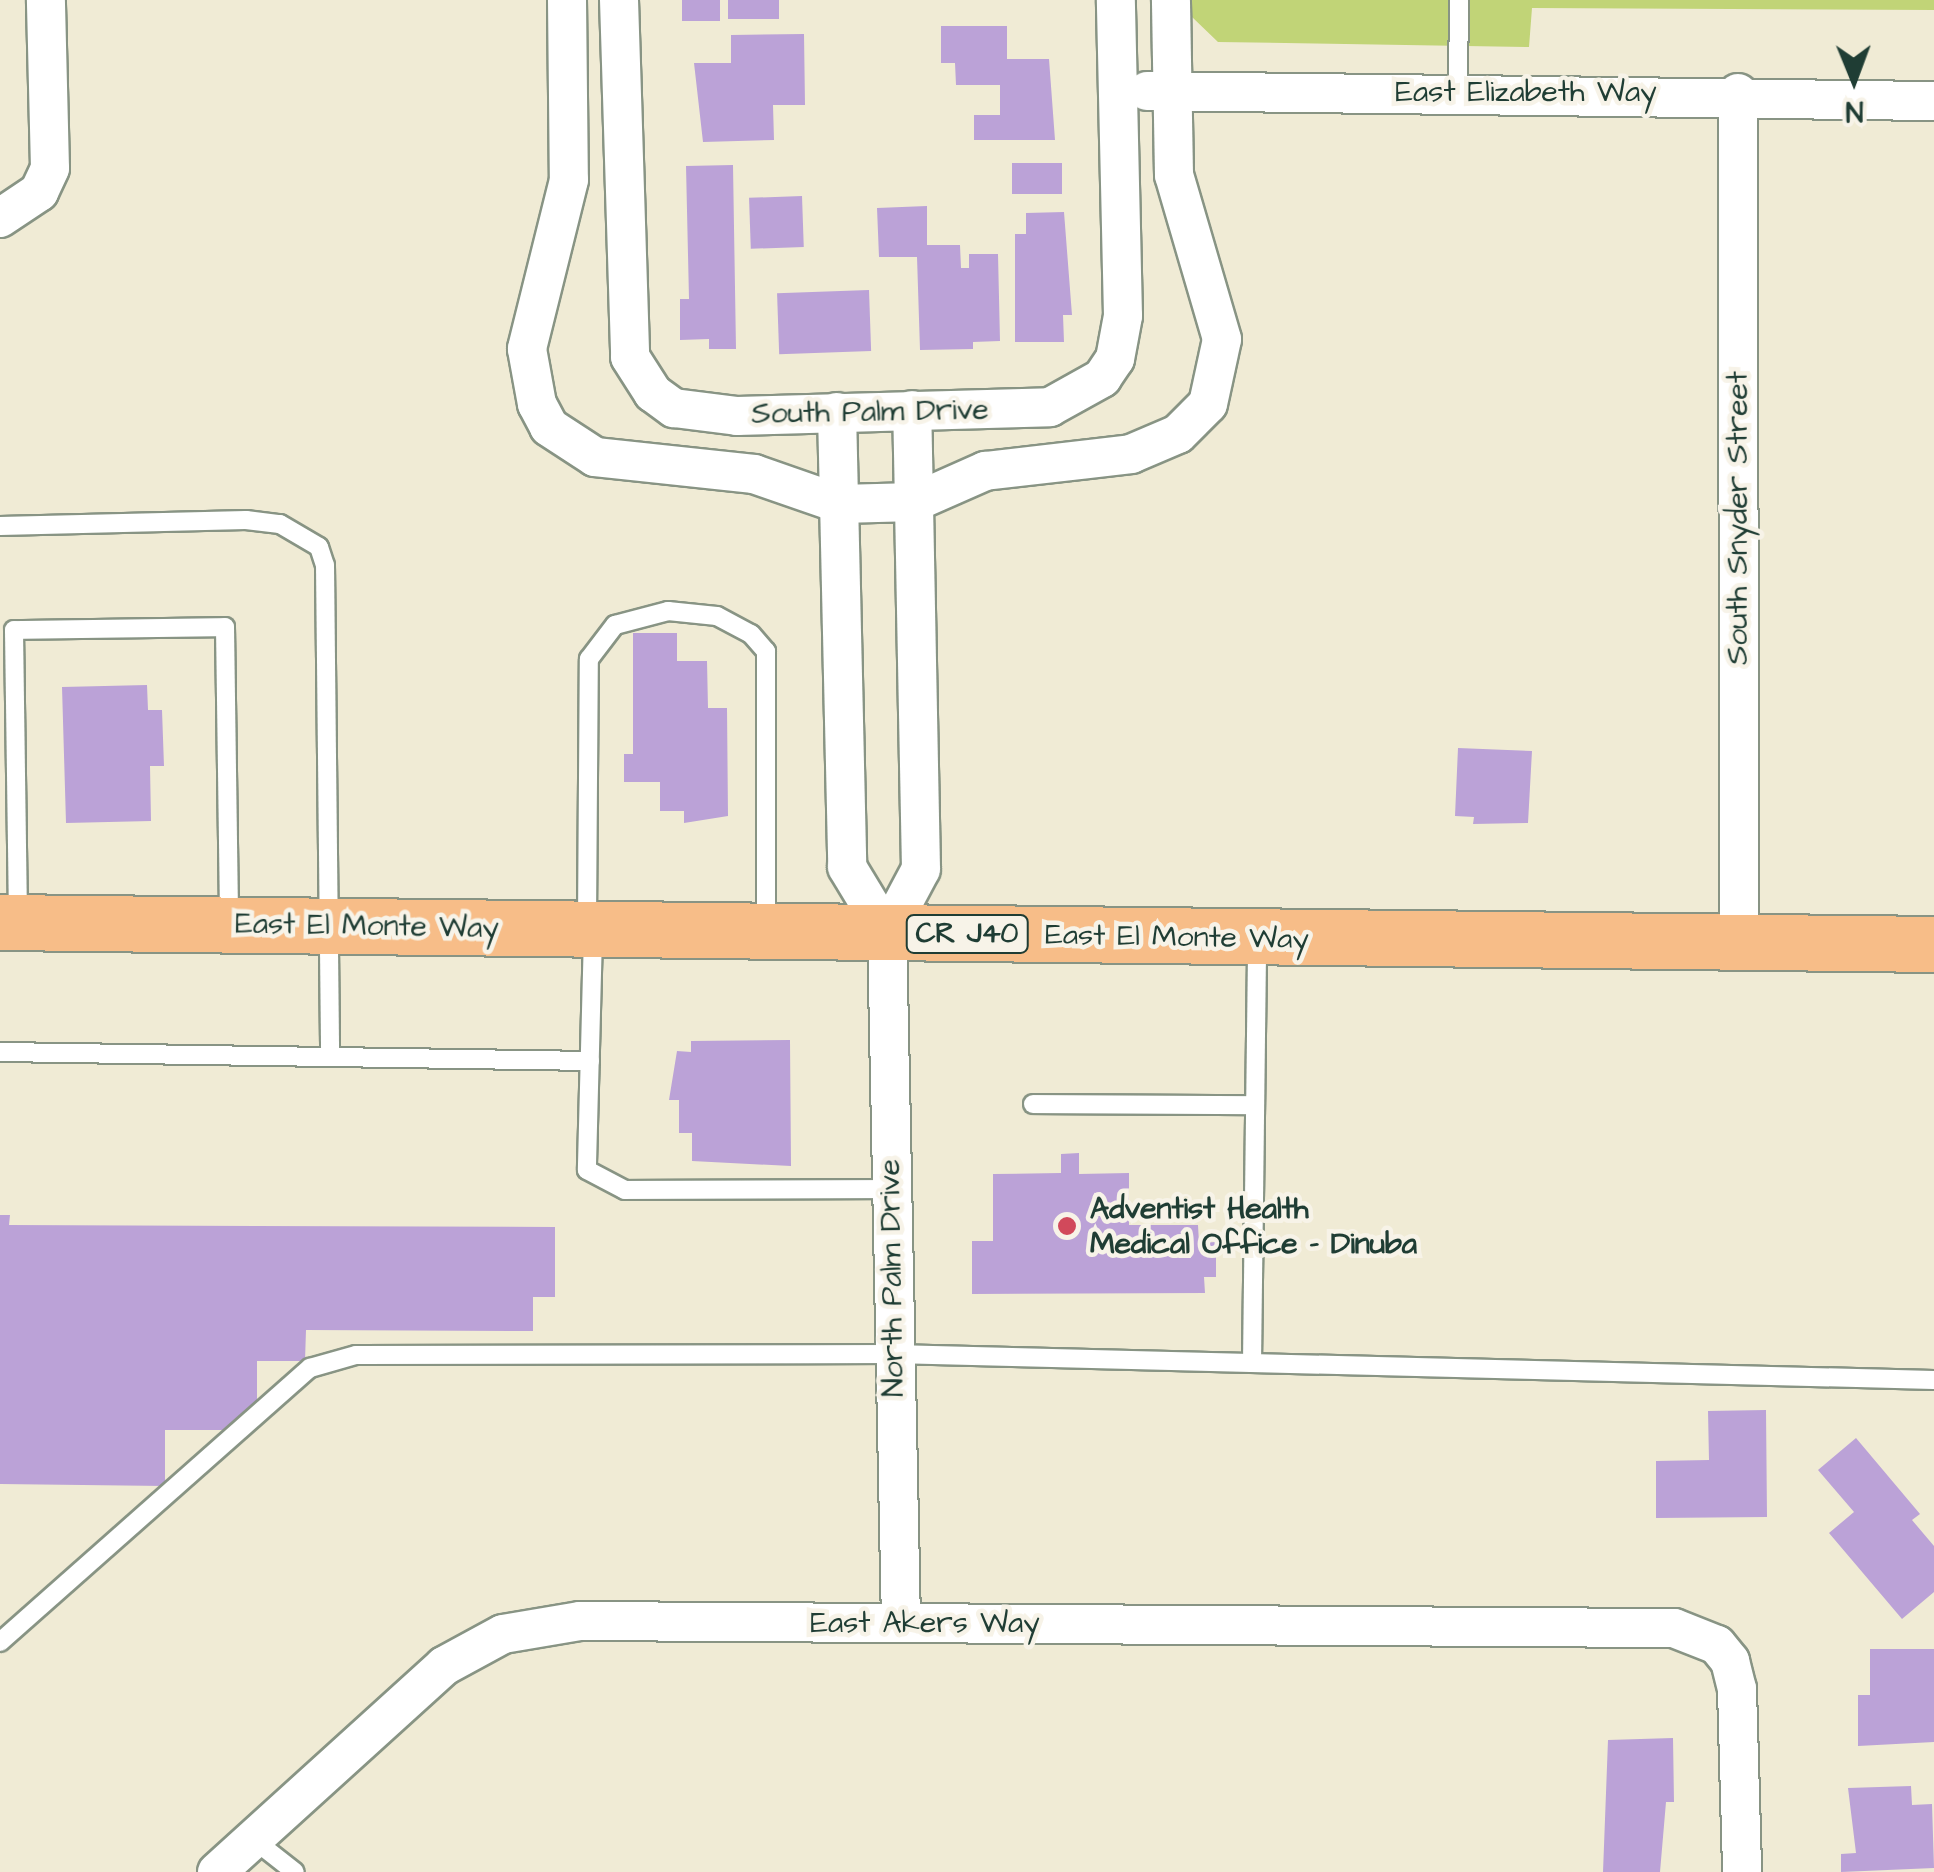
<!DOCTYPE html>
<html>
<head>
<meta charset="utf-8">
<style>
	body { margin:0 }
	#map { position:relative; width:1934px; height:1872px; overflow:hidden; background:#f0ebd5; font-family:"Architects Daughter",sans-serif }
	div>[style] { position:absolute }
	.green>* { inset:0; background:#c1d477 }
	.building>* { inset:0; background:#bba2d7; transform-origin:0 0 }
	.roads { filter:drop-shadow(2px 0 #889484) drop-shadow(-2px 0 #889484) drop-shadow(0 2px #889484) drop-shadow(0 -2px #889484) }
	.lane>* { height:18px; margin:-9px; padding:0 9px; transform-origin:9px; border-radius:9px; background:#fff }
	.street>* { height:38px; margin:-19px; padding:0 19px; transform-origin:19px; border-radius:19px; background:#fff }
	.primary>* { height:55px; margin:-27.5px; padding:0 27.5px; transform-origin:27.5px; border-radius:27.5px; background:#f7bd88 }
	.dots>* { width:28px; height:28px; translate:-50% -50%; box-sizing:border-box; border:5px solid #f7f3e8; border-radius:50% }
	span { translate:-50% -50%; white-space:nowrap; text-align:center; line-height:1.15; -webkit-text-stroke:9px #f7f3e8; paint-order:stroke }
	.shield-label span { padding:2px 8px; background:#f7f3e8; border:2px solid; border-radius:8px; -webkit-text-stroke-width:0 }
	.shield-label { font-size:28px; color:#1f3d34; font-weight:700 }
	.street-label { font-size:30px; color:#1f3d34 }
	.poi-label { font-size:30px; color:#1f3d34; font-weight:700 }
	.left { translate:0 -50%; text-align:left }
	.north { position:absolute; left:1804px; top:30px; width:100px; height:100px; -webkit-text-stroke:8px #f7f3e8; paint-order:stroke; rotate:179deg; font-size:28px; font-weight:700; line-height:40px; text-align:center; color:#1f3d34 }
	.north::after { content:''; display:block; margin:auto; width:35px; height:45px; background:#1f3d34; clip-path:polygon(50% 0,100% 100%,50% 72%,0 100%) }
</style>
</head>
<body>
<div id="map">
	<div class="green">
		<div style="clip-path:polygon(1191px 0,1934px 0,1934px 10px,1532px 8px,1529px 47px,1218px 42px,1192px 17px)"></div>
	</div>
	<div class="building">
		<div style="left:682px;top:0;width:38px;height:21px"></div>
		<div style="left:728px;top:0;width:51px;height:19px"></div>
		<div style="clip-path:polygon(941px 26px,1007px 26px,1007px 59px,1049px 59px,1055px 140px,974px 140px,974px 115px,1000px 115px,1000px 85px,956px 85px,955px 63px,941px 63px)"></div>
		<div style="clip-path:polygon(804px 34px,805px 105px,773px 105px,774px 140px,703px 142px,694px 63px,731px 63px,731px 35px)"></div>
		<div style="left:1012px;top:163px;width:50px;height:31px"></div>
		<div style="clip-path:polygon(733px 165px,736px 349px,709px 349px,709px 339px,680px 340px,680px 299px,689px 299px,686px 166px)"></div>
		<div style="left:802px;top:196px;width:51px;height:53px;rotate:88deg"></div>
		<div style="clip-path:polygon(927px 206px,927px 245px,960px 245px,961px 268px,969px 268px,969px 254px,998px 254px,1000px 341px,973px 342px,973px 349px,920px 350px,917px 257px,879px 257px,877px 208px)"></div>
		<div style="clip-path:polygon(1064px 212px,1072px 315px,1063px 315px,1064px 342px,1015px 342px,1015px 234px,1026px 234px,1026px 213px)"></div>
		<div style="left:869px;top:290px;width:61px;height:92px;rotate:88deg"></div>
		<div style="clip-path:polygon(633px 633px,677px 633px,677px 661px,707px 661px,708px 708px,727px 708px,728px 816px,684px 823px,684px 811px,660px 811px,660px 782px,624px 782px,624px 754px,633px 754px)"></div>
		<div style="clip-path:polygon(147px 685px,148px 710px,162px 710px,164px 766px,150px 766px,151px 821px,66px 823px,62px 687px)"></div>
		<div style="clip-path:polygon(1458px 748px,1532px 751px,1528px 823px,1473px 824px,1474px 817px,1455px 816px)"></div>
		<div style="clip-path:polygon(790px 1040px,791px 1166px,692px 1161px,692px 1133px,679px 1133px,679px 1100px,669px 1100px,677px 1051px,691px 1052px,691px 1041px)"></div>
		<div style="clip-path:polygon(1079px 1153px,1079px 1174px,1129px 1173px,1129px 1225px,1198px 1225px,1199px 1243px,1216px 1242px,1216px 1277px,1204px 1277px,1205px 1293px,972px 1294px,972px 1241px,993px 1241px,993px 1174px,1061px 1173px,1061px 1154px)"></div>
		<div style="clip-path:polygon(0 1215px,10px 1215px,9px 1225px,555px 1227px,555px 1297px,533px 1297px,533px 1331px,306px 1330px,305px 1361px,257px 1361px,257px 1402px,224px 1430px,165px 1430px,165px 1486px,0 1484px)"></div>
		<div style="clip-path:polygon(1766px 1410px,1767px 1517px,1656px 1518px,1656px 1461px,1709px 1460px,1708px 1411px)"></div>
		<div style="clip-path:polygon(1856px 1438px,1920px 1514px,1912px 1520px,1934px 1546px,1934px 1592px,1902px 1619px,1829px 1533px,1854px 1512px,1818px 1470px)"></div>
		<div style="clip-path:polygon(1870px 1649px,1934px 1649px,1934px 1742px,1858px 1746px,1858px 1695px,1870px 1695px)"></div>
		<div style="clip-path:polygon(1673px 1738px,1674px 1802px,1666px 1802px,1660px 1872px,1603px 1872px,1608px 1740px)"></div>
		<div style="clip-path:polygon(1911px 1786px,1912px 1805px,1932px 1804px,1934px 1868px,1841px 1872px,1841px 1854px,1856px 1853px,1848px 1788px)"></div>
	</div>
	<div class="roads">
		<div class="lane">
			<div style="left:1458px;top:91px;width:91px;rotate:-89.4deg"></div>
			<div style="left:0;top:526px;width:246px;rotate:-1.4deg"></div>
			<div style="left:246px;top:520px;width:34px;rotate:7deg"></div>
			<div style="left:280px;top:524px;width:45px;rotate:30.5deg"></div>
			<div style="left:319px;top:547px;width:19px;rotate:72deg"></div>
			<div style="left:325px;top:565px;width:492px;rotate:89.4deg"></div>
			<div style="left:18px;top:917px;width:287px;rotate:-90.8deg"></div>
			<div style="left:14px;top:630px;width:211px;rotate:-0.8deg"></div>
			<div style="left:225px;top:627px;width:290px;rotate:89.2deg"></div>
			<div style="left:587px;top:922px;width:263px;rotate:-89.6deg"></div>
			<div style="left:589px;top:659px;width:43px;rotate:-52.6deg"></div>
			<div style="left:615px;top:625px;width:55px;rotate:-14.8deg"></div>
			<div style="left:668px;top:611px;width:49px;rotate:5.8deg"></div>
			<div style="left:717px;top:616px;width:38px;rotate:28deg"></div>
			<div style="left:751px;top:634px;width:23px;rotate:49deg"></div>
			<div style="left:766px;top:651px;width:276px;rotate:90deg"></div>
			<div style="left:593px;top:935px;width:235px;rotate:91.5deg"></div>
			<div style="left:587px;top:1170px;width:43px;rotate:27.8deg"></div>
			<div style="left:625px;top:1190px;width:266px;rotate:-0.2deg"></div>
			<div style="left:0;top:1052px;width:590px;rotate:0.87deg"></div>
			<div style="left:1033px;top:1104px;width:222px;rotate:0.3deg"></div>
			<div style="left:1252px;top:1363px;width:420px;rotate:-89.3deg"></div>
			<div style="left:0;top:1642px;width:414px;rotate:-41.5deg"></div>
			<div style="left:310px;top:1368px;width:48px;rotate:-15.8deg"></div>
			<div style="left:356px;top:1355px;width:537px;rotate:-0.11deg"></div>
			<div style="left:893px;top:1354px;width:1041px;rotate:1.43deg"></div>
			<div style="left:253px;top:1839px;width:53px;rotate:38.2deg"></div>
		</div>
		<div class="street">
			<div style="left:567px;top:0;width:180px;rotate:89.4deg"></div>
			<div style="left:569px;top:180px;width:174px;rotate:104deg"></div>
			<div style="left:527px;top:349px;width:56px;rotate:79.7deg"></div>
			<div style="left:537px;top:404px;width:26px;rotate:62deg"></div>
			<div style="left:549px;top:427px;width:55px;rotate:33.1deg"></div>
			<div style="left:595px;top:457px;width:160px;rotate:6.1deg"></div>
			<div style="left:754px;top:474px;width:91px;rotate:19.2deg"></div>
			<div style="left:840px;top:504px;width:75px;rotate:-1.5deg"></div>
			<div style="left:915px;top:502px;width:77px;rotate:-23.9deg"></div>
			<div style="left:985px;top:471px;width:147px;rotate:-6.6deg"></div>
			<div style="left:1131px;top:454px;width:51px;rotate:-23.1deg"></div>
			<div style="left:1178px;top:434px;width:42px;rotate:-45deg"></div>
			<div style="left:1208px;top:404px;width:66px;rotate:-77.8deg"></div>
			<div style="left:1222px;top:339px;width:171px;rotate:-106.3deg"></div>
			<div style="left:1174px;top:175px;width:175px;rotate:-91deg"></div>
			<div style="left:619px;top:0;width:357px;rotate:88.2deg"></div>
			<div style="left:630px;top:357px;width:43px;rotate:57.4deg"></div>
			<div style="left:653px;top:393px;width:26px;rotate:36deg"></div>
			<div style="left:674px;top:408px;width:64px;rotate:7.2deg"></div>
			<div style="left:737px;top:416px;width:313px;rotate:-1.6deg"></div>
			<div style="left:1050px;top:407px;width:60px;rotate:-29.1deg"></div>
			<div style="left:1102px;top:378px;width:23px;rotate:-56deg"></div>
			<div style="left:1115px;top:359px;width:44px;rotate:-79.5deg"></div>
			<div style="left:1123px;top:316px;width:316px;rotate:-91.3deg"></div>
			<div style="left:1147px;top:91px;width:787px;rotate:0.73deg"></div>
			<div style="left:1738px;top:93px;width:850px;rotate:89.93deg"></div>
			<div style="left:0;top:218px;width:47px;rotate:-33.7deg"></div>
			<div style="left:39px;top:192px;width:26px;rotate:-65deg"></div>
			<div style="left:50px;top:168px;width:168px;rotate:-91.4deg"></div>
			<div style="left:837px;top:412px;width:455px;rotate:88.7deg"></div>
			<div style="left:847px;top:867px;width:77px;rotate:58.8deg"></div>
			<div style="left:901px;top:1623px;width:690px;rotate:-91.16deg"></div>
			<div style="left:887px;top:933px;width:72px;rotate:-62deg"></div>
			<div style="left:921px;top:869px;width:459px;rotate:-91.1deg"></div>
			<div style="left:217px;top:1872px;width:307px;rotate:-42.2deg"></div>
			<div style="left:444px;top:1666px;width:67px;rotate:-28.5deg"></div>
			<div style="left:503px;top:1634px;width:78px;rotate:-9.6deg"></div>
			<div style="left:580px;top:1621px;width:1094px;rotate:0.37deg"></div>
			<div style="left:1674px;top:1628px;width:46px;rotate:21.6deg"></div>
			<div style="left:1717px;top:1645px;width:21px;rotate:51deg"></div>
			<div style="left:1730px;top:1661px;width:29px;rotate:76deg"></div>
			<div style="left:1737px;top:1689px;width:183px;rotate:88.4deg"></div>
		</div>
		<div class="primary">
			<div style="left:0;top:922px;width:1934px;rotate:0.65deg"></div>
		</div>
	</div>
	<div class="dots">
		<div style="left:1067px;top:1226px;background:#d1495b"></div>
	</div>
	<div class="shield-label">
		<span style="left:967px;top:934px">CR J40</span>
	</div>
	<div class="street-label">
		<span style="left:1526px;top:92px">East Elizabeth Way</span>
		<span style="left:870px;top:412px;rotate:-1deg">South Palm Drive</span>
		<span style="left:1738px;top:518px;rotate:-90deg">South Snyder Street</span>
		<span style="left:367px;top:926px;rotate:1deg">East El Monte Way</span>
		<span style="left:1177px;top:937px;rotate:1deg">East El Monte Way</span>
		<span style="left:892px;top:1278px;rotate:-91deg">North Palm Drive</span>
		<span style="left:925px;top:1623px">East Akers Way</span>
	</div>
	<div class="poi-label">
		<span class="left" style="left:1090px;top:1226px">Adventist Health<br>Medical Office - Dinuba</span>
	</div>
	<div class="north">N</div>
</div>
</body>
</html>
